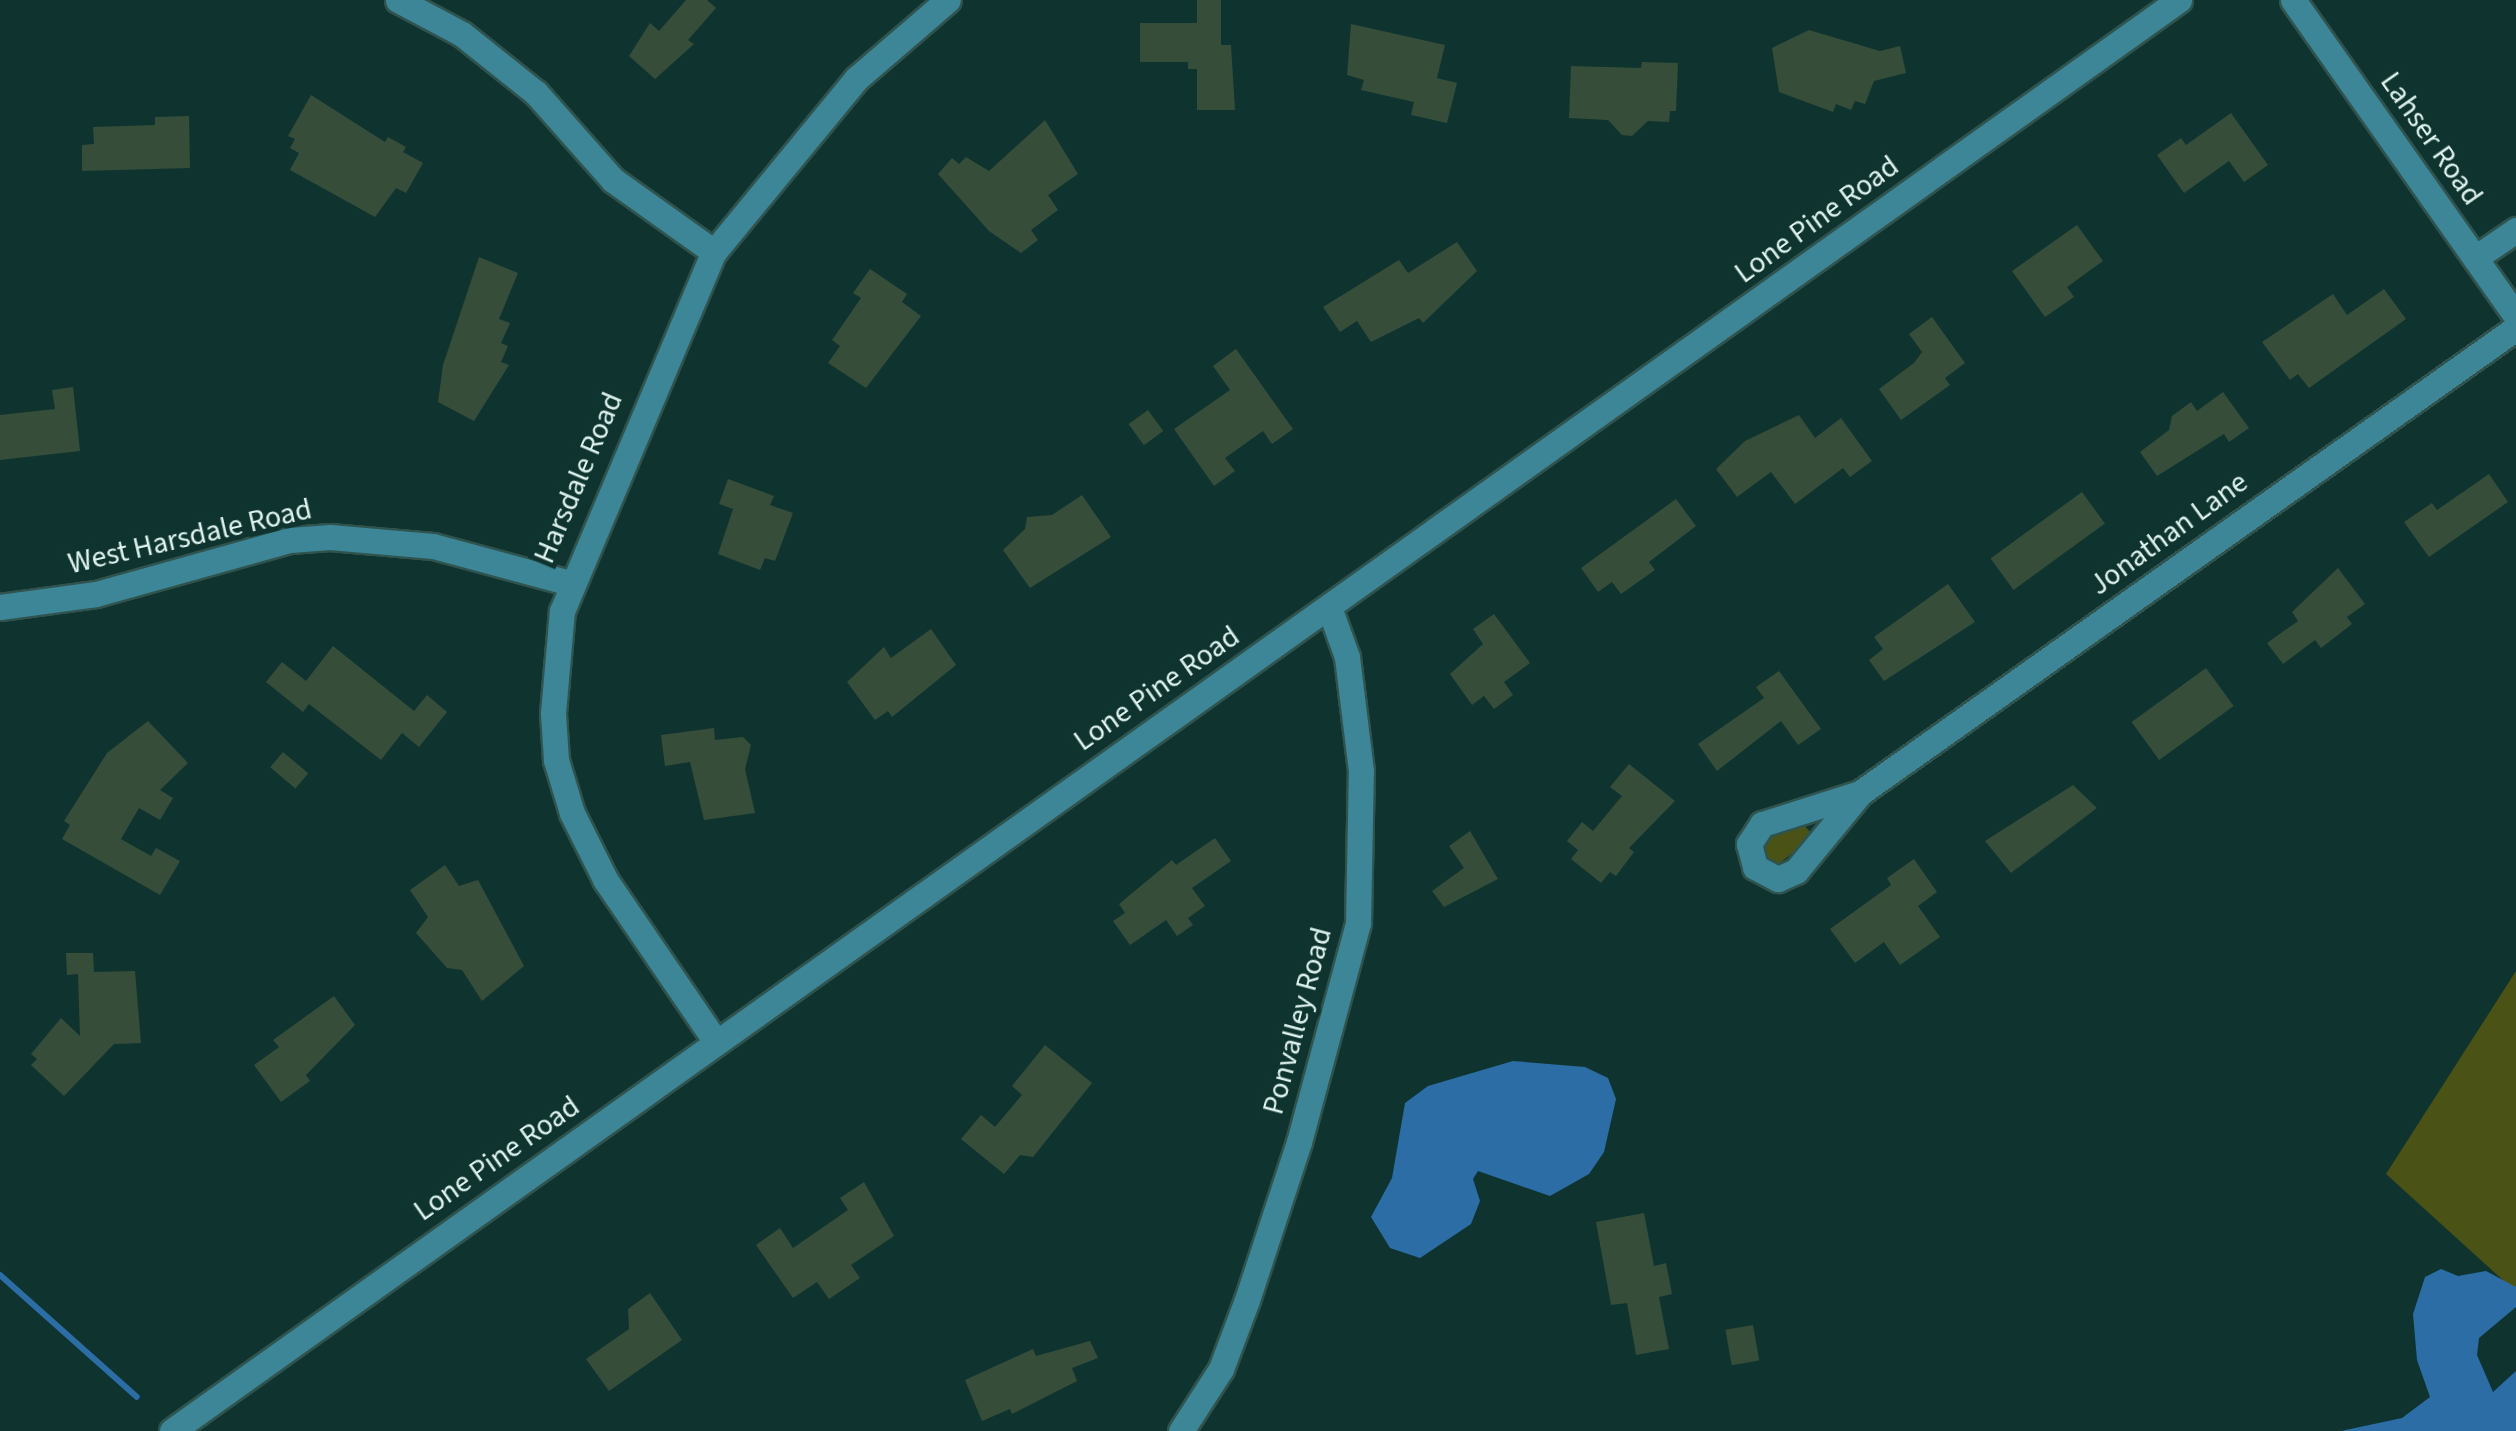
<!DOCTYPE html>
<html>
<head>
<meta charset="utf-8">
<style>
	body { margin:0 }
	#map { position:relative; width:2516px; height:1431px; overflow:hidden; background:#0f342f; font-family:"Source Sans 3",sans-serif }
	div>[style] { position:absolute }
	.green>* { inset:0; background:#4a5215 }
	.water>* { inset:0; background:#2c6da6 }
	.stream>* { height:6px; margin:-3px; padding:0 3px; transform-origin:3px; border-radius:3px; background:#2c6da6 }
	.building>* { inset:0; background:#364d3a; transform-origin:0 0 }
	.roads { filter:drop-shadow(2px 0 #30534e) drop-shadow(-2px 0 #30534e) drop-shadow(0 2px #30534e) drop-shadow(0 -2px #30534e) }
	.minor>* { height:25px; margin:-12.5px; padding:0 12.5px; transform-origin:12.5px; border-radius:12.5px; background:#3c8697 }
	span { translate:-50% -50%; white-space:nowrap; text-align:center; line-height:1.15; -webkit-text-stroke:10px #0f342f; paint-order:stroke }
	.street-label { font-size:30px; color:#dff3ef }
</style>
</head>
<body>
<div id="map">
	<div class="green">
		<div style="clip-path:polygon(1803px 824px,1812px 834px,1803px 845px,1777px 865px,1765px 863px,1761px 839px)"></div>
		<div style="clip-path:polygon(2516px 971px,2516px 1292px,2386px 1174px)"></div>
	</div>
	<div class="water">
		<div style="clip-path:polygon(1513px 1061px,1585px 1067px,1608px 1078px,1616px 1099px,1604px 1152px,1589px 1174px,1550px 1196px,1478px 1171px,1473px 1179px,1480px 1201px,1471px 1224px,1420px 1258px,1390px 1248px,1371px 1217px,1392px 1178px,1405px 1103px,1428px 1086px)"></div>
		<div style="clip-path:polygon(2441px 1269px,2458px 1276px,2486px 1271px,2516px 1287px,2516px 1307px,2479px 1338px,2477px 1355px,2493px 1392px,2516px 1371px,2516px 1431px,2341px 1431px,2402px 1418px,2430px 1397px,2417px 1360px,2413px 1314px,2425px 1277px)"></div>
	</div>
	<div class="stream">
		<div style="left:0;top:1275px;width:183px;rotate:41.7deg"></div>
	</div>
	<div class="building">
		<div style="clip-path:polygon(686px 0,707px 0,716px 8px,688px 40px,694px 44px,655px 79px,629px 56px,650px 23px,659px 31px)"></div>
		<div style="clip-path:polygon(1197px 0,1221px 0,1221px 45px,1231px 45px,1235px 110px,1197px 110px,1197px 69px,1188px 69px,1188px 62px,1140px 62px,1140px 23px,1197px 23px)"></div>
		<div style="clip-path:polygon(1351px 24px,1445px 45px,1437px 78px,1457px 83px,1447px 123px,1411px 115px,1414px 102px,1361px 90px,1364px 80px,1347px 75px)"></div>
		<div style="clip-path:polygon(1809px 30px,1880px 51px,1900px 46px,1906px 73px,1874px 81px,1865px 104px,1855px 101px,1851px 110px,1836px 104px,1833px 112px,1779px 92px,1772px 48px)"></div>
		<div style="clip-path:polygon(1642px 62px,1678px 63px,1676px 111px,1670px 111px,1669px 122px,1648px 121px,1632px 136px,1622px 135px,1608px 120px,1569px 118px,1571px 66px,1641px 68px)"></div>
		<div style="clip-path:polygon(311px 95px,385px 142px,388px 137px,406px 147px,403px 152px,423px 163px,406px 193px,396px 188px,375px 217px,290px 170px,299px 153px,290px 148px,295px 139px,288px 136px)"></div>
		<div style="clip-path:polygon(2231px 113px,2268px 165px,2244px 182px,2229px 161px,2184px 193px,2157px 155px,2181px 138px,2186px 145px)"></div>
		<div style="clip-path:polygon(189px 116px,190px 168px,82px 171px,82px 145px,94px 144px,93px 127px,155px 125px,155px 117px)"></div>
		<div style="clip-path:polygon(1045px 120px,1078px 174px,1048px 195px,1058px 210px,1031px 230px,1038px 240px,1021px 253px,989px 231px,938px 174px,952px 158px,959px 164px,966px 157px,989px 171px)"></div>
		<div style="clip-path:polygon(2077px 225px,2103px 261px,2067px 287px,2074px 297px,2045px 317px,2012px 271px)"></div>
		<div style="clip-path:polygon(1457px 242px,1477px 271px,1423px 323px,1419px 318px,1371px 342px,1357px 321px,1340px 332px,1323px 307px,1399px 260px,1408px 273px)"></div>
		<div style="clip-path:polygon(479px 257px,518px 273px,499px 319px,510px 323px,501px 343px,508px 346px,501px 362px,509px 365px,474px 421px,438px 402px,443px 365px)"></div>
		<div style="clip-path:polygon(870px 269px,907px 294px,902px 302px,921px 316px,866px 388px,828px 363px,840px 346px,832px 340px,861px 298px,853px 293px)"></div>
		<div style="clip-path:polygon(2384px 289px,2406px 319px,2309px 388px,2298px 374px,2290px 380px,2262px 342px,2333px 294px,2347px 315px)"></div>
		<div style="clip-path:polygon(1932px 317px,1965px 363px,1945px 378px,1950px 385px,1901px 420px,1879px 389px,1914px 363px,1922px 352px,1909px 334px)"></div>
		<div style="clip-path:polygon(1236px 349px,1293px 429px,1272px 444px,1263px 431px,1225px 458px,1235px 471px,1214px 486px,1174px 429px,1230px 390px,1213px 366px)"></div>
		<div style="clip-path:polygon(73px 387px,80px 451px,0 460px,0 415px,55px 409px,52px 390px)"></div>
		<div style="clip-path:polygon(2223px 392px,2249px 428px,2229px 442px,2224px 434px,2157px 476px,2140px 452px,2169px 430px,2172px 416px,2191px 402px,2197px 411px)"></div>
		<div style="left:1148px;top:410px;width:26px;height:24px;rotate:54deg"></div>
		<div style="clip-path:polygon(1799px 415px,1815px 438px,1841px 418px,1872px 461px,1850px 477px,1843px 468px,1795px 504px,1771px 472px,1737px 497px,1716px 469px,1745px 441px)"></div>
		<div style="clip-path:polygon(2489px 474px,2508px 502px,2429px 557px,2404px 522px,2432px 503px,2437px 510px)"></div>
		<div style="clip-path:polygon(728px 479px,774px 496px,770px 505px,793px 513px,775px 561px,765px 558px,760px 570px,718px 554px,733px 509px,719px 504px)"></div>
		<div style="left:2082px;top:492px;width:39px;height:113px;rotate:54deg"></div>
		<div style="clip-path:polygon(1082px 495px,1111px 537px,1030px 588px,1003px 550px,1025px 529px,1027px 517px,1052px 515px)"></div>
		<div style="clip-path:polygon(1676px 499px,1696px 526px,1649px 562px,1655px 570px,1621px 594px,1612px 582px,1598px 592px,1581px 568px)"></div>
		<div style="clip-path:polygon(2338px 568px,2365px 604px,2347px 617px,2352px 624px,2321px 648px,2315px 640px,2283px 664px,2267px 643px,2298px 621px,2292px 612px)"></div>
		<div style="clip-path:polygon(1948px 584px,1975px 622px,1884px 681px,1869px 660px,1883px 649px,1874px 637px)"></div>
		<div style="clip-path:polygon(1494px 614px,1530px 663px,1504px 682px,1513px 695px,1494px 709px,1484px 696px,1472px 705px,1450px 674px,1483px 644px,1473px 629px)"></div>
		<div style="clip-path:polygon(931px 629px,956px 665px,892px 717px,888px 711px,875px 720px,847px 682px,884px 647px,891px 658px)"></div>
		<div style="clip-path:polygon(333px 646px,414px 711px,427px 695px,447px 712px,419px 747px,402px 733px,381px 760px,309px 704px,303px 712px,266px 682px,282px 662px,306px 681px)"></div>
		<div style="left:2206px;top:668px;width:47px;height:92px;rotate:54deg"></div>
		<div style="clip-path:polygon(1779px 671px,1821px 729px,1798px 745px,1781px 721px,1717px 771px,1698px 744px,1764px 698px,1756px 687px)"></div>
		<div style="clip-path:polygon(148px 721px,188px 763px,160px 790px,173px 798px,160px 820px,139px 808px,121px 839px,151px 856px,156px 848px,180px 861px,160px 895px,62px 839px,70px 825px,64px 821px,107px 753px)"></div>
		<div style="clip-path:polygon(714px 728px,715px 740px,743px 737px,751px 745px,745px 769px,755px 813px,704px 820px,690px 762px,665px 766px,661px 735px)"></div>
		<div style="left:283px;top:752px;width:33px;height:20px;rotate:40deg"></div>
		<div style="clip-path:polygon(1629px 764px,1675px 801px,1629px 848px,1634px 852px,1616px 876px,1610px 872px,1601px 883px,1571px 859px,1578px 850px,1567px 841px,1582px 822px,1593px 831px,1622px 796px,1610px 787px)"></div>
		<div style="clip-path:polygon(2073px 785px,2097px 808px,2011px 873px,1985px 841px)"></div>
		<div style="clip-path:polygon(1470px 831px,1498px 879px,1444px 907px,1432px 891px,1464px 868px,1449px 846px)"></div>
		<div style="clip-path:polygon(1215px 838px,1231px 861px,1192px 888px,1205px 906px,1188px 918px,1193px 925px,1177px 936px,1166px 920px,1130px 945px,1113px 921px,1125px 913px,1119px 904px,1172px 860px,1176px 865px)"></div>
		<div style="clip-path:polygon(1914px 859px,1937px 892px,1918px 906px,1940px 937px,1900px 965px,1884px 942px,1855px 963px,1830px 929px,1891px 885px,1887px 878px)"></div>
		<div style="clip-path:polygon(445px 865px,459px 886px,478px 880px,524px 966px,482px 1001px,462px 970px,447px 968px,416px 933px,428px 917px,410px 890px)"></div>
		<div style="clip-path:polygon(66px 953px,93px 953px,94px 972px,135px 971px,141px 1043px,114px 1044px,64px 1096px,31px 1065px,37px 1059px,31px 1054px,61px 1018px,80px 1036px,78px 974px,67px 975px)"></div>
		<div style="clip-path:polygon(334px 996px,355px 1025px,306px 1075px,310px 1081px,281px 1102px,254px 1065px,279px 1047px,273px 1040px)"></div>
		<div style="clip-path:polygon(1045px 1045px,1092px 1083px,1033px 1157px,1020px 1155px,1004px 1174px,961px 1139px,981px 1115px,995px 1127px,1022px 1095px,1012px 1086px)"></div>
		<div style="clip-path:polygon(864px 1182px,894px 1236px,851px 1265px,860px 1278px,829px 1299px,817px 1282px,793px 1298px,756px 1245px,780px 1228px,793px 1248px,848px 1210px,840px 1198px)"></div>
		<div style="clip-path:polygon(1644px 1213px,1654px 1266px,1666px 1263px,1672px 1294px,1659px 1297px,1669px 1349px,1636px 1355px,1627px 1303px,1611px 1305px,1596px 1222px)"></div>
		<div style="clip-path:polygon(650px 1293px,682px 1340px,609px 1391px,586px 1359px,629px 1329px,628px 1309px)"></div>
		<div style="left:1753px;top:1325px;width:36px;height:28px;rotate:80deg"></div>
		<div style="clip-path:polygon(1090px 1341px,1098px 1358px,1072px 1368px,1077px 1381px,1012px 1414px,1010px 1409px,982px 1421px,965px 1380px,1033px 1349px,1036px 1356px)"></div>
	</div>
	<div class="roads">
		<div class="minor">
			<div style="left:398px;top:0;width:72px;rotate:28deg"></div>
			<div style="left:462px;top:34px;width:95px;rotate:38.6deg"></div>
			<div style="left:536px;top:93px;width:116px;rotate:48.5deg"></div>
			<div style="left:613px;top:180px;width:124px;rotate:35.5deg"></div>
			<div style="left:2293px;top:0;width:387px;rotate:54.8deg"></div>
			<div style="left:2475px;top:258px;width:50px;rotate:-34.3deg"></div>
			<div style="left:0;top:607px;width:97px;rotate:-7.7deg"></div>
			<div style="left:96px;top:594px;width:201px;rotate:-15.6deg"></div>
			<div style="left:290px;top:540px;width:40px;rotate:-4.3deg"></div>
			<div style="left:330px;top:537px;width:103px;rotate:5deg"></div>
			<div style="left:433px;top:546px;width:142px;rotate:15.1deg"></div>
			<div style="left:1860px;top:793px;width:103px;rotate:162.4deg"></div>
			<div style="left:1762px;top:824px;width:24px;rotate:123deg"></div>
			<div style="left:1749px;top:844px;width:24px;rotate:75deg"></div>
			<div style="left:1755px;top:867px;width:26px;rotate:28deg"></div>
			<div style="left:1778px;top:879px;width:20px;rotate:-24deg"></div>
			<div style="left:1796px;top:871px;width:101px;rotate:-50.6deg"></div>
			<div style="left:1860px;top:793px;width:804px;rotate:-35.33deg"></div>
			<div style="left:716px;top:1042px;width:197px;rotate:-124.3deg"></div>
			<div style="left:605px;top:879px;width:74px;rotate:-116.6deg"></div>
			<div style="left:572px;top:813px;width:55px;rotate:-106.8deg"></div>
			<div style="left:556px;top:760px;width:47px;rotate:-93.7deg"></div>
			<div style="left:553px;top:713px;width:102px;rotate:-85deg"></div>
			<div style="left:562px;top:611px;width:390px;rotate:-67.1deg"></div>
			<div style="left:714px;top:252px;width:224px;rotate:-50.6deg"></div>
			<div style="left:856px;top:79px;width:121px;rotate:-40.7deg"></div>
			<div style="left:172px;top:1431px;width:2465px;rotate:-35.49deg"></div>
			<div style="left:1181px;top:1431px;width:74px;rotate:-57.2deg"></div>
			<div style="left:1221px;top:1369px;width:74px;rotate:-69.4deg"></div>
			<div style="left:1247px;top:1300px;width:166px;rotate:-71.8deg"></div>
			<div style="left:1299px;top:1142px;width:227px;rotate:-74.9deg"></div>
			<div style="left:1358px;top:923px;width:152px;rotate:-88.9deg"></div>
			<div style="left:1361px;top:771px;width:115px;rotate:-97deg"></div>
			<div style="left:1347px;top:657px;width:53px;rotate:-109.8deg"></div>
		</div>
	</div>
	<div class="street-label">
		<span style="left:2431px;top:139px;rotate:55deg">Lahser Road</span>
		<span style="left:1817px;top:220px;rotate:-36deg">Lone Pine Road</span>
		<span style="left:579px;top:478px;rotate:-67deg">Harsdale Road</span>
		<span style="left:2169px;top:534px;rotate:-36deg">Jonathan Lane</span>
		<span style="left:190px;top:537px;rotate:-13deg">West Harsdale Road</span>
		<span style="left:1157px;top:689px;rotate:-35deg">Lone Pine Road</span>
		<span style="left:1298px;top:1021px;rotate:-75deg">Ponvalley Road</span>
		<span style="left:497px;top:1159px;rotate:-35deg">Lone Pine Road</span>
	</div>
</div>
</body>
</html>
